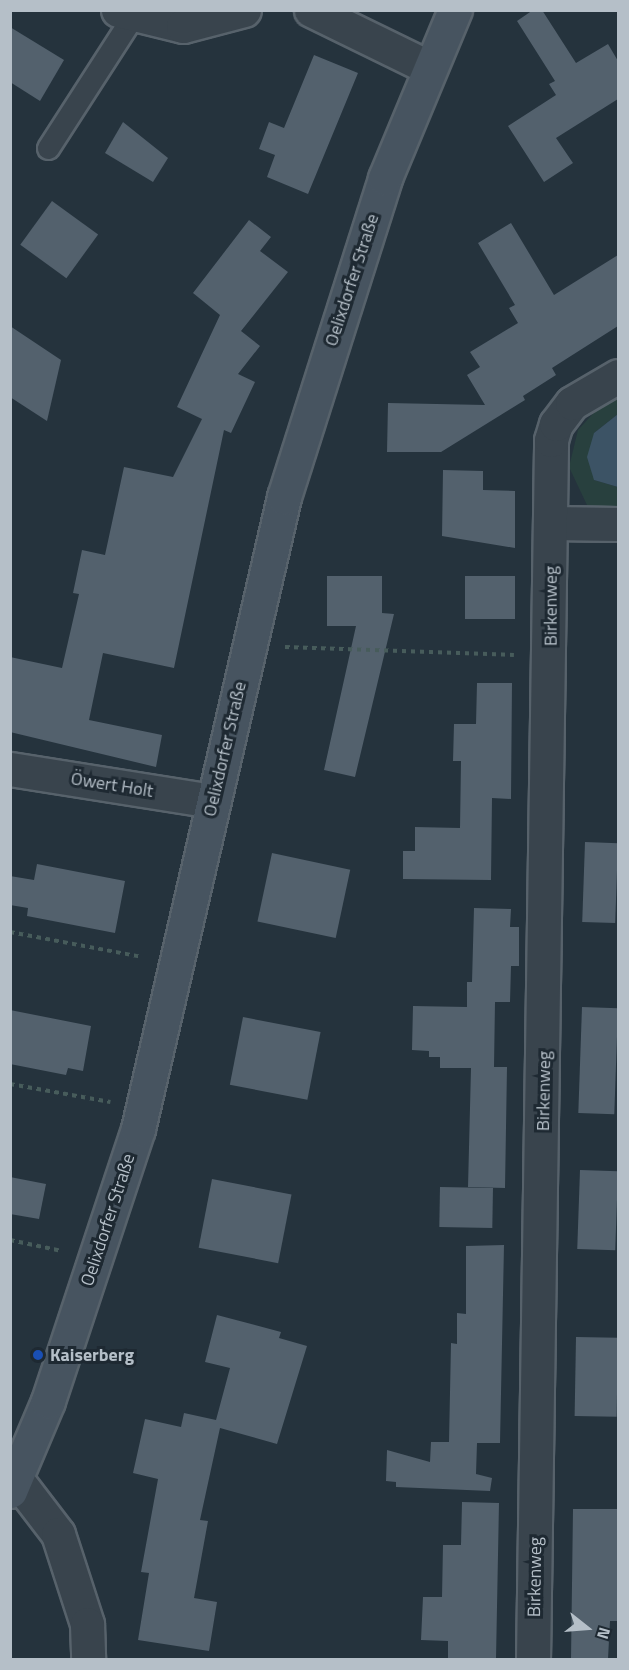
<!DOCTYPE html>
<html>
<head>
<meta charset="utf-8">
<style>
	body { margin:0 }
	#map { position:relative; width:629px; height:1670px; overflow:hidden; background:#25333d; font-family:"Titillium Web",sans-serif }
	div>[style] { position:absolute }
	.green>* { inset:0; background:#28403e }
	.water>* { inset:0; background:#3c5365 }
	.building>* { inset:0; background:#53616d; transform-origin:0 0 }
	.path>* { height:4px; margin-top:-2px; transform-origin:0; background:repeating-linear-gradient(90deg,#475c5b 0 4.5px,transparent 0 9px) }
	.roads { filter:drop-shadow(2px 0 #57626b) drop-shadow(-2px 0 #57626b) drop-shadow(0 2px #57626b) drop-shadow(0 -2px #57626b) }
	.lane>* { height:21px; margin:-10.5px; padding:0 10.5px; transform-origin:10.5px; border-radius:10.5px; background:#39444d }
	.street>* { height:33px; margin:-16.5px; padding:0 16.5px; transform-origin:16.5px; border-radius:16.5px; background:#39444d }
	.secondary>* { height:33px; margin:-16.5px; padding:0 16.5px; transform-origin:16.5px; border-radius:16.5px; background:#475460 }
	.dots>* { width:16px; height:16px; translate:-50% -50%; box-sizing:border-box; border:3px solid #1e2932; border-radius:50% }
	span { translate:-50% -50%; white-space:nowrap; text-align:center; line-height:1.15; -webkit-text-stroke:6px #1e2932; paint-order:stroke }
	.street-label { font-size:18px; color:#b5bfc8 }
	.poi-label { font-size:18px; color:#b5bfc8; font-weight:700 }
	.left { translate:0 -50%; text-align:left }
	.frame { position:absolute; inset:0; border:12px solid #b5bfc8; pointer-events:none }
	.north { position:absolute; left:557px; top:1598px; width:60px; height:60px; -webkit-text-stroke:4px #1e2932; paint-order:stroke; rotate:107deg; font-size:16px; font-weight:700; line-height:24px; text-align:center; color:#b5bfc8 }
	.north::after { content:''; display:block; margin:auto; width:21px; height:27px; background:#b5bfc8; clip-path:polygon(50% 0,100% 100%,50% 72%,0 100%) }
</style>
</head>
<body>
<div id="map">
	<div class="green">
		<div style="clip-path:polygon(618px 395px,618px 414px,594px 433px,594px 480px,618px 487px,618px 511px,587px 505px,569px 467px,578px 430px,600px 406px)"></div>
	</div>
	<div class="water">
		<div style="clip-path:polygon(618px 414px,618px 487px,594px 480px,587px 457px,594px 433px)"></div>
	</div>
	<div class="building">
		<div style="clip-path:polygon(533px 10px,542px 10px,576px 63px,608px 44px,618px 61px,618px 99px,556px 138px,573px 163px,544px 182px,508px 126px,556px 95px,549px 84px,555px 81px,517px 21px)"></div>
		<div style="clip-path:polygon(10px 27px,64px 60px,40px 101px,10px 82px)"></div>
		<div style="clip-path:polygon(314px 55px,358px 73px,308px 194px,267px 177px,275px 155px,259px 149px,269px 122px,284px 128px)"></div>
		<div style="clip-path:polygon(123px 122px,168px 158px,153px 182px,105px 153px)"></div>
		<div style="left:52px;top:201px;width:57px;height:54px;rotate:36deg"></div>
		<div style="clip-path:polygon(249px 220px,271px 237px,260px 251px,288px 272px,241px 331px,260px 346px,238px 374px,255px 382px,231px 433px,224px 430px,174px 668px,103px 653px,89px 720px,162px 735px,156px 767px,10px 732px,10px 657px,62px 668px,79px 594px,73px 593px,82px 550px,105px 555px,124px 467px,173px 477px,202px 419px,177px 407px,220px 315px,193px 293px)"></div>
		<div style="clip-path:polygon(511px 223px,554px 295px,618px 255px,618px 326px,552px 368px,556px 375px,523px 396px,525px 400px,441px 452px,387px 452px,388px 403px,485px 405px,467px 375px,480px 367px,470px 352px,518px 323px,509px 308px,515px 305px,478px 243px)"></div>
		<div style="clip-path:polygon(10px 326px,61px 360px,47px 421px,10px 397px)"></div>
		<div style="clip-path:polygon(443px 470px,483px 471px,483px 490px,515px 491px,515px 548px,442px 536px)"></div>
		<div style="clip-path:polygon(327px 576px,382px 576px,382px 613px,394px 614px,355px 777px,324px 770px,356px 626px,327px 626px)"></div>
		<div style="left:465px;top:576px;width:50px;height:43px"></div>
		<div style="clip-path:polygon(477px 683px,512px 683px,511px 799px,492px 798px,491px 880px,403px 879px,403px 851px,415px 851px,415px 827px,460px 828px,461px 761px,453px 761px,454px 724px,476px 724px)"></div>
		<div style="left:585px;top:842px;width:33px;height:80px;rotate:2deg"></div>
		<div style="left:272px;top:853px;width:80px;height:70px;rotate:12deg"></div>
		<div style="clip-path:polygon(37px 864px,125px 881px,115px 933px,27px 916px,28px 908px,10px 905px,10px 876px,34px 880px)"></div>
		<div style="clip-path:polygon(474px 908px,511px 909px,510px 927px,519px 927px,519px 966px,511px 966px,510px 1002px,495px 1002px,494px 1067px,507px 1067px,505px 1188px,468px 1187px,471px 1068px,440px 1068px,440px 1057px,429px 1057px,429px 1051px,412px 1050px,413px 1006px,467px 1007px,467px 982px,472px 982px)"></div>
		<div style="left:582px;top:1007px;width:36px;height:106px;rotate:2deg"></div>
		<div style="clip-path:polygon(10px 1010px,91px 1026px,83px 1071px,68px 1068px,66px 1075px,10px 1064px)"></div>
		<div style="left:243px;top:1017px;width:79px;height:69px;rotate:11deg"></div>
		<div style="left:580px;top:1170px;width:38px;height:79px;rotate:2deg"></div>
		<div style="clip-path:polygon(10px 1177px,46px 1184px,39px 1219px,10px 1214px)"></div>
		<div style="left:212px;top:1179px;width:81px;height:70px;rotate:11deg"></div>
		<div style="left:440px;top:1187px;width:53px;height:40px;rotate:1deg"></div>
		<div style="clip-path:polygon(504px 1245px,500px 1443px,477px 1443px,476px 1474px,492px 1478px,490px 1491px,396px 1487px,396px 1482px,386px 1481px,387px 1450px,430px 1462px,431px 1442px,449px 1442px,451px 1343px,457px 1344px,457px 1313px,466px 1314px,466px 1246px)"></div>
		<div style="clip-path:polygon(217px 1315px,281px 1332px,279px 1338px,307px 1346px,277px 1444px,220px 1428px,200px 1520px,208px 1521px,194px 1598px,217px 1602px,209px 1651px,138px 1640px,149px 1573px,141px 1572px,158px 1479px,133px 1473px,145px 1419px,181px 1427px,184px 1413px,216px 1420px,230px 1368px,205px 1362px)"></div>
		<div style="left:576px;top:1337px;width:42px;height:79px;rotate:1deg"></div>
		<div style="clip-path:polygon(462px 1502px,499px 1503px,496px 1659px,448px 1659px,448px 1641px,421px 1640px,423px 1597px,442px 1597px,443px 1545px,461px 1545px)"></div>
		<div style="clip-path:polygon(573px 1509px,618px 1509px,618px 1621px,610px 1621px,608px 1659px,571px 1659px)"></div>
	</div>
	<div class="path">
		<div style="left:285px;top:647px;width:229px;rotate:2deg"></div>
		<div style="left:10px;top:932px;width:134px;rotate:10.7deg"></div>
		<div style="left:10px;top:1084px;width:102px;rotate:10.2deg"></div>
		<div style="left:10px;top:1240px;width:53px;rotate:11.9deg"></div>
	</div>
	<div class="roads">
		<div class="lane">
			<div style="left:48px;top:148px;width:157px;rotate:-57.2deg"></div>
		</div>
		<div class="street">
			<div style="left:118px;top:10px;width:67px;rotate:13.8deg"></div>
			<div style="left:183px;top:26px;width:63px;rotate:-14.7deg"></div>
			<div style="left:311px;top:10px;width:132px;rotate:26deg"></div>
			<div style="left:551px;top:523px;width:67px;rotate:0.9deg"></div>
			<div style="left:10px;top:769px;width:206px;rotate:9deg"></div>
			<div style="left:16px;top:1479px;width:69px;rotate:52.6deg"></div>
			<div style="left:58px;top:1534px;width:95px;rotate:72.1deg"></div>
			<div style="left:87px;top:1624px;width:36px;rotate:88deg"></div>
			<div style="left:533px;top:1660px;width:1220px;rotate:-89.15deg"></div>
			<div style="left:551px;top:440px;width:17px;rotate:-73deg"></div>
			<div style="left:556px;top:424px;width:26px;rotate:-53deg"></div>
			<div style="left:572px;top:403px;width:53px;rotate:-30.4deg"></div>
		</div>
		<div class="secondary">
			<div style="left:10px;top:1491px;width:98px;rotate:-67.1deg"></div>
			<div style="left:48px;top:1401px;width:287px;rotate:-71.7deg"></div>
			<div style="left:138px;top:1129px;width:649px;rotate:-76.99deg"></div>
			<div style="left:284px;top:497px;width:335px;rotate:-72.4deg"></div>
			<div style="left:385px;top:178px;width:182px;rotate:-67.4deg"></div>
		</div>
	</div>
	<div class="dots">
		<div style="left:38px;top:1355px;background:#1a4fb4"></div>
	</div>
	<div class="street-label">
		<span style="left:352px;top:280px;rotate:-72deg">Oelixdorfer Straße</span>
		<span style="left:551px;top:606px;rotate:-90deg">Birkenweg</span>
		<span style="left:225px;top:749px;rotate:-77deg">Oelixdorfer Straße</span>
		<span style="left:112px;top:785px;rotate:9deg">Öwert Holt</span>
		<span style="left:544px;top:1091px;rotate:-89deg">Birkenweg</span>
		<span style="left:108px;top:1220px;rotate:-72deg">Oelixdorfer Straße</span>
		<span style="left:535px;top:1577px;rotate:-89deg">Birkenweg</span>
	</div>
	<div class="poi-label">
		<span class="left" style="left:50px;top:1355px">Kaiserberg</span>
	</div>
	<div class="frame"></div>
	<div class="north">N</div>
</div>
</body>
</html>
